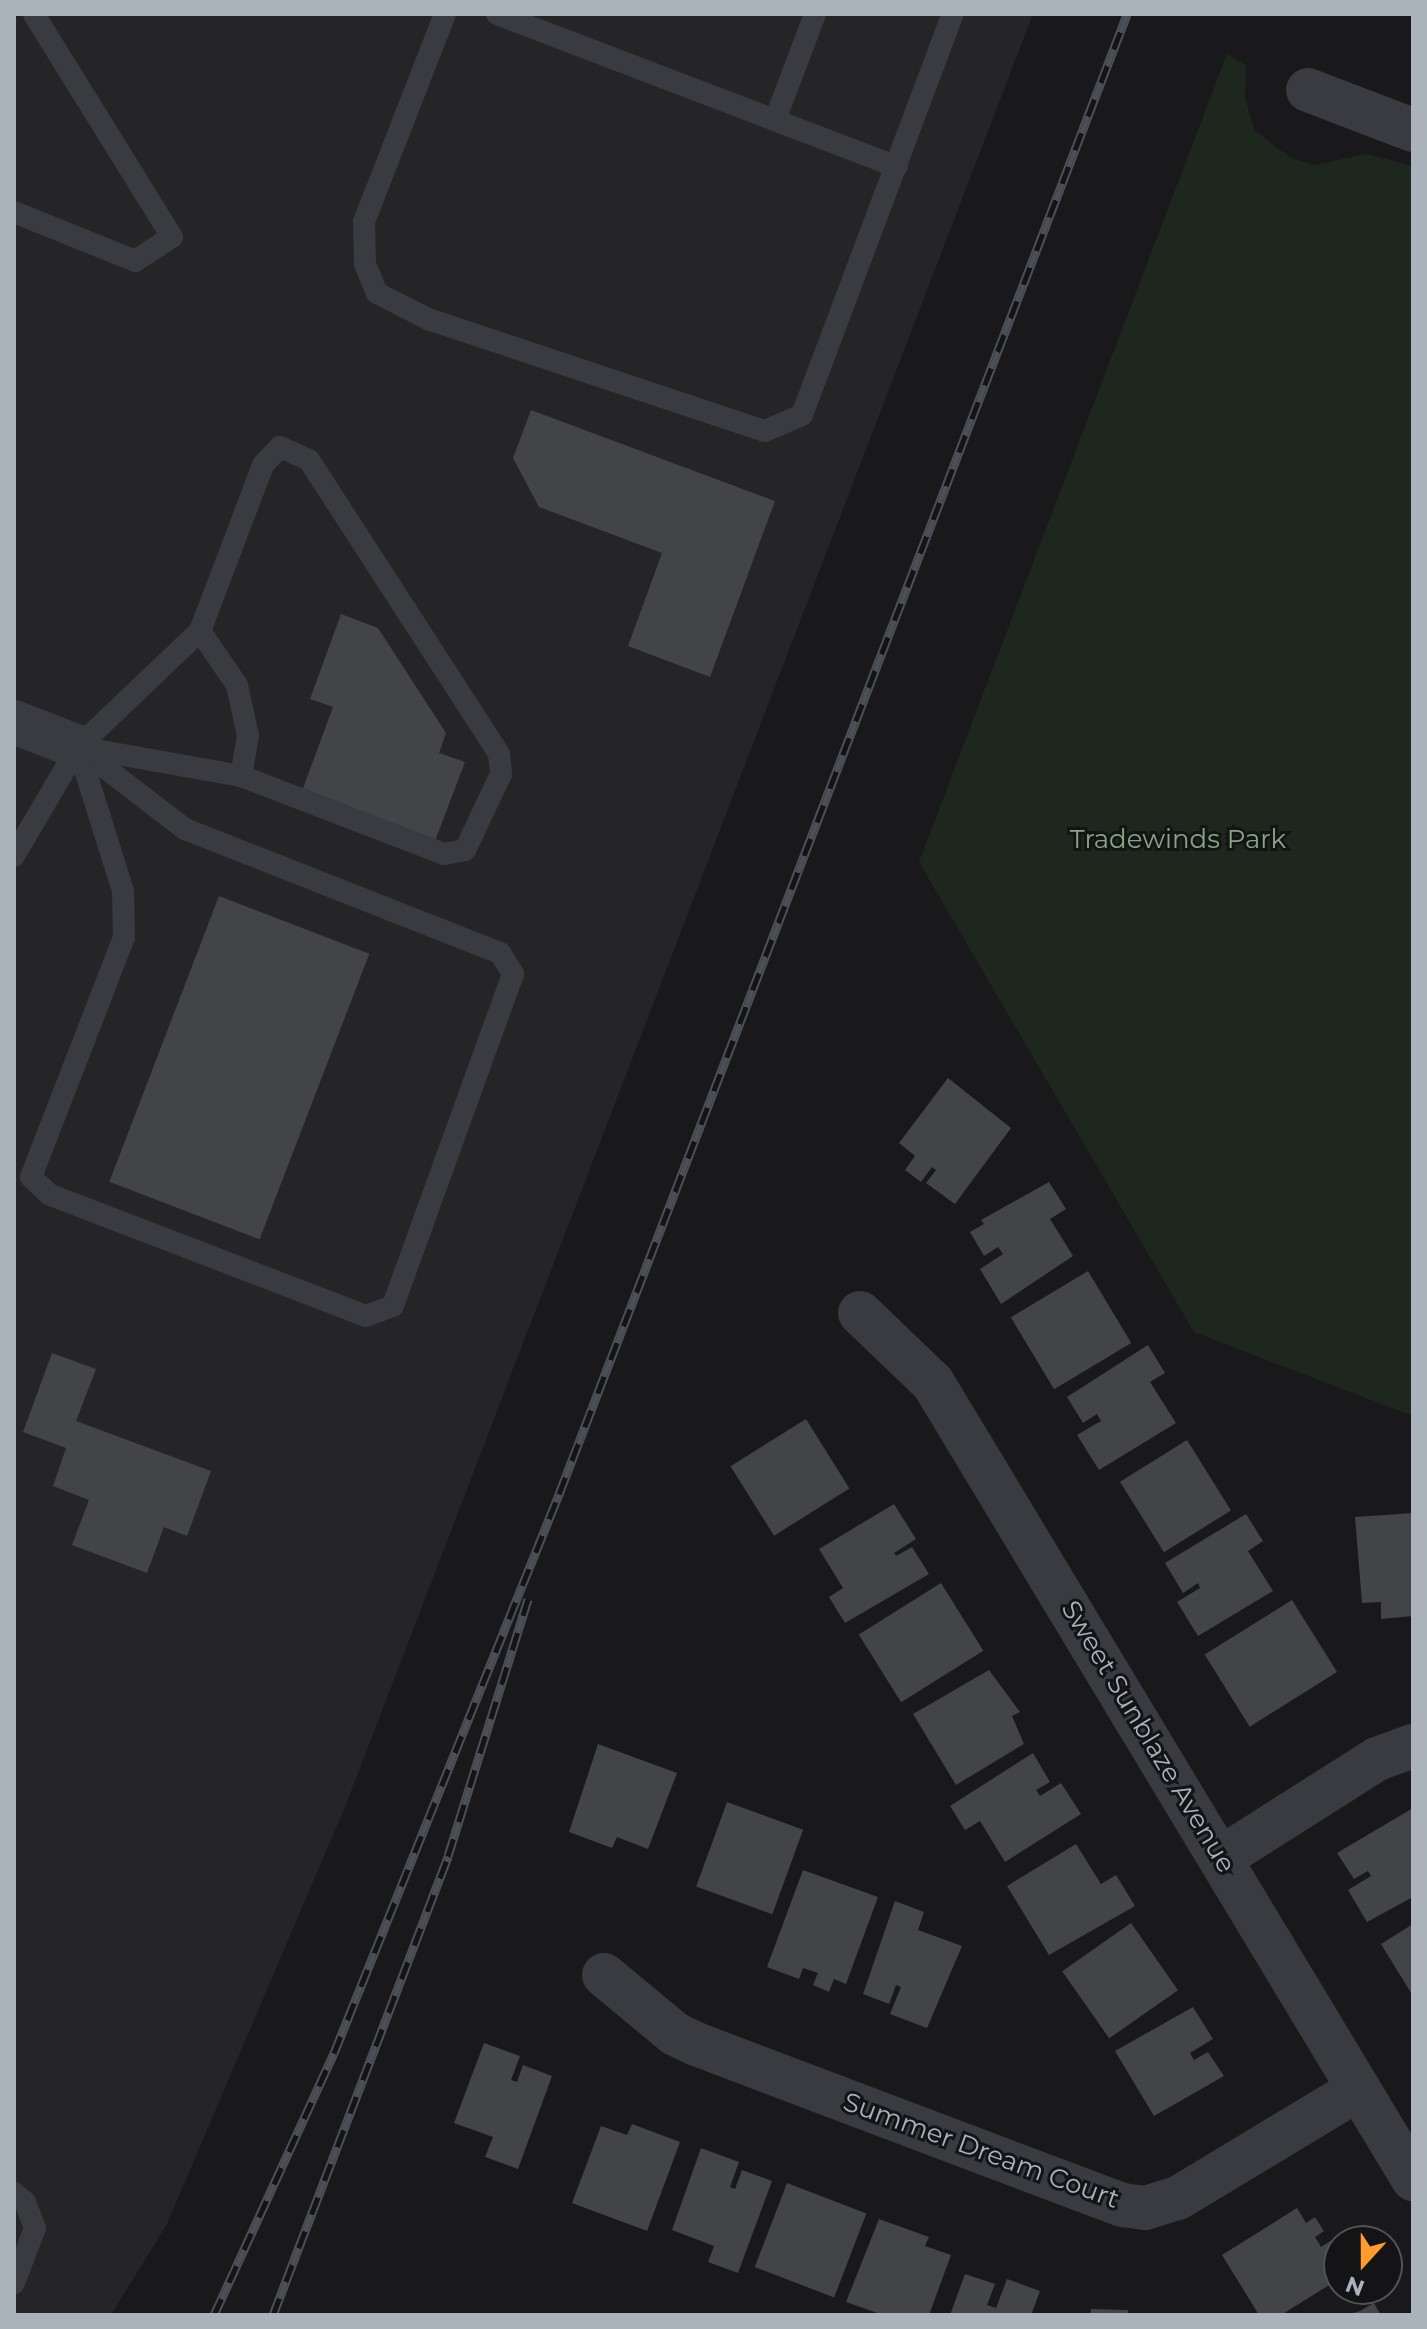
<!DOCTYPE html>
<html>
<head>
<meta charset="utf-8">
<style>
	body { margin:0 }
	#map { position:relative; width:1427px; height:2329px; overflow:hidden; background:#19191b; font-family:Montserrat,sans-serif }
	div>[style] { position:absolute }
	.built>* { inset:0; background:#252528 }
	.green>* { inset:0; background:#1e271e }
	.building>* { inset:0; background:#434448; transform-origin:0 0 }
	.lane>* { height:22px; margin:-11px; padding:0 11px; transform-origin:11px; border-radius:11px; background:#393b41 }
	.street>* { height:44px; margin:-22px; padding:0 22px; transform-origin:22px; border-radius:22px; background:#393b41 }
	.rail>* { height:9px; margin-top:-4.5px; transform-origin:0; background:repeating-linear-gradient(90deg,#141416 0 18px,#4c5056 0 36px); box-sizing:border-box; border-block:2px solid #4c5056 }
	span { translate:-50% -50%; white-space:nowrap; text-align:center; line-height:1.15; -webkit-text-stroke:6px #141416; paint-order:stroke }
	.park-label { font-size:26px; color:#83a880 }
	.street-label { font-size:26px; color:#aab2bc }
	.frame { position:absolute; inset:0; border:16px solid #aab2bc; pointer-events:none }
	.north { position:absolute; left:1323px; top:2225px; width:80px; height:80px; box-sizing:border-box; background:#141416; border:2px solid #505358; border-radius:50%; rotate:201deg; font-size:22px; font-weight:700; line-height:32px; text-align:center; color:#aab2bc }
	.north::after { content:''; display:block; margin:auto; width:28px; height:36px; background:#ff9c2d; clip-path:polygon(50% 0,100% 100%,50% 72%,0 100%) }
</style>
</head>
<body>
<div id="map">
	<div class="built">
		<div style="clip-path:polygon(14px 14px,1033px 14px,347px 1802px,167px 2224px,111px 2315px,14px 2315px)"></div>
	</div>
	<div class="green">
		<div style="clip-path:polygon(1227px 54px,1246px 65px,1245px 98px,1255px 131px,1291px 158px,1314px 165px,1366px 154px,1413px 166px,1413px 1416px,1194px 1332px,919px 862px)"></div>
	</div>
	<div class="building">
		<div style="clip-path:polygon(531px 410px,775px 501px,710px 677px,628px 646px,662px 553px,539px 507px,513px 458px)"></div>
		<div style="clip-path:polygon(341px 614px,378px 628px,446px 733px,439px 753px,465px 762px,435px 841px,302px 791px,333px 707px,310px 699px)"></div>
		<div style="left:219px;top:896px;width:161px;height:306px;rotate:21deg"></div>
		<div style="clip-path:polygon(948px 1078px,1011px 1128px,955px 1204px,926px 1183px,936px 1170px,932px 1167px,921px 1182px,905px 1170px,915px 1156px,899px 1143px)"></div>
		<div style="clip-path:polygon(1049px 1182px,1066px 1209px,1050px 1219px,1073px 1256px,1001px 1304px,980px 1269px,1003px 1254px,998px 1247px,984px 1256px,970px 1232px,984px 1224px,981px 1220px)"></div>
		<div style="left:1088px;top:1271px;width:84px;height:90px;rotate:59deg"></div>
		<div style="clip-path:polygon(1148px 1345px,1165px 1373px,1150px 1382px,1176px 1423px,1099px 1470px,1077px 1435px,1101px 1421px,1097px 1414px,1083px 1423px,1067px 1397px)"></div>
		<div style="clip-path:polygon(52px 1353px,96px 1369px,76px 1421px,211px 1471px,187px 1536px,164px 1527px,147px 1573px,72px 1545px,89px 1500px,53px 1486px,66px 1448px,23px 1432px)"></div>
		<div style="left:806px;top:1419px;width:82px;height:89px;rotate:58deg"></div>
		<div style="left:1187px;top:1440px;width:83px;height:79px;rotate:58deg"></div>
		<div style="clip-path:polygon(894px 1504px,916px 1539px,894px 1553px,896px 1556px,912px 1547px,929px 1574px,845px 1623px,829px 1597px,843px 1588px,819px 1549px)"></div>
		<div style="clip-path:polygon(1413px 1513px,1413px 1616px,1381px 1619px,1381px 1602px,1362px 1603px,1355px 1517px)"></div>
		<div style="clip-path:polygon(1246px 1514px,1263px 1541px,1248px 1551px,1273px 1591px,1198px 1636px,1177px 1602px,1200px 1588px,1198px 1583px,1183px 1593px,1165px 1563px)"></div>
		<div style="left:941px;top:1583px;width:80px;height:97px;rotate:58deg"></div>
		<div style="left:1292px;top:1600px;width:85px;height:103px;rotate:58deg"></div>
		<div style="clip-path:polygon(989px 1670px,1020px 1712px,1012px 1716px,1024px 1744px,956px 1785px,913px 1714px)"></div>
		<div style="clip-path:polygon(598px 1744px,677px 1773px,648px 1849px,617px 1837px,612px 1848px,569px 1832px)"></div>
		<div style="clip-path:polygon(1033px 1753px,1050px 1782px,1036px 1790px,1040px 1796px,1061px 1783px,1081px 1814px,1005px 1862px,980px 1821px,965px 1830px,950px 1806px)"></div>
		<div style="left:727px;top:1802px;width:81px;height:90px;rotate:20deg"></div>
		<div style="clip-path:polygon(1413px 1808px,1413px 1897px,1367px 1922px,1348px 1890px,1371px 1876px,1368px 1871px,1354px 1879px,1337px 1853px)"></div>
		<div style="clip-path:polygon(1076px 1844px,1101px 1884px,1116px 1875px,1135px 1906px,1049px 1955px,1007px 1886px)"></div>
		<div style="clip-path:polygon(803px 1870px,878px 1897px,846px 1984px,834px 1979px,829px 1992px,813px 1985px,818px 1973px,803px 1968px,799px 1979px,767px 1967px)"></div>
		<div style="clip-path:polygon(895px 1901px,924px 1912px,918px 1930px,962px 1946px,927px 2028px,890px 2014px,901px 1987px,896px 1985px,889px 2004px,863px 1994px)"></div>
		<div style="left:1131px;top:1923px;width:82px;height:84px;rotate:55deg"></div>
		<div style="clip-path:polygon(1413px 1924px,1413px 1996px,1381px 1944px)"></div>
		<div style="clip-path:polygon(1193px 2007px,1213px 2039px,1190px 2053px,1194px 2060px,1208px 2052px,1224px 2076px,1154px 2116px,1115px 2051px)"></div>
		<div style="clip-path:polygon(484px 2043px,520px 2056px,511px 2080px,517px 2082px,523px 2065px,552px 2076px,518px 2169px,485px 2157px,493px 2137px,454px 2123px)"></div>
		<div style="clip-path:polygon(632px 2124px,680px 2142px,647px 2231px,572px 2203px,601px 2126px,627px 2135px)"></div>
		<div style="clip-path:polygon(701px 2148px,739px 2162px,730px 2187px,735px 2189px,742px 2170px,772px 2181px,738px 2273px,708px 2262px,714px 2246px,672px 2230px)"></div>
		<div style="left:787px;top:2183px;width:85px;height:90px;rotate:21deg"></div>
		<div style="clip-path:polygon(1297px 2208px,1306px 2223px,1315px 2217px,1324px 2231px,1315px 2237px,1321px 2247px,1332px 2240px,1339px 2252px,1339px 2279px,1281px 2315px,1259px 2315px,1222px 2255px)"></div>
		<div style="clip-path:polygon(879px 2219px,929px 2237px,925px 2246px,951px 2255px,929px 2315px,883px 2315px,846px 2302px)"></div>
		<div style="clip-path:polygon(965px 2274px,995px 2284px,987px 2305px,996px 2308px,1007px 2279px,1040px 2291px,1031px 2315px,950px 2315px)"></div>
		<div style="clip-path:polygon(1374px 2303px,1381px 2315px,1346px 2315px,1360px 2311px)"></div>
		<div style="clip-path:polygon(1091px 2309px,1128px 2310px,1128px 2315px,1090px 2315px)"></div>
	</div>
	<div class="lane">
		<div style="left:445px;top:14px;width:223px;rotate:111.3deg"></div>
		<div style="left:364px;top:222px;width:42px;rotate:88.6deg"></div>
		<div style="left:365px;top:264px;width:31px;rotate:68deg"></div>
		<div style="left:377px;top:293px;width:57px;rotate:27deg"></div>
		<div style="left:428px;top:319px;width:355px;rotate:18.4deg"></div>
		<div style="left:765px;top:431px;width:40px;rotate:-23.4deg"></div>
		<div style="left:802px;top:415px;width:428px;rotate:-69.4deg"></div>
		<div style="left:497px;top:14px;width:428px;rotate:20.9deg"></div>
		<div style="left:775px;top:120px;width:113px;rotate:-69.3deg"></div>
		<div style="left:14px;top:212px;width:131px;rotate:22deg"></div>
		<div style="left:135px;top:261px;width:44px;rotate:-33deg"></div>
		<div style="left:172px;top:237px;width:262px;rotate:-121.8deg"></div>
		<div style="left:200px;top:631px;width:178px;rotate:-69.2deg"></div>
		<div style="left:263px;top:465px;width:25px;rotate:-47deg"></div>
		<div style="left:280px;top:447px;width:32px;rotate:24deg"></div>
		<div style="left:309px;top:460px;width:350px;rotate:57.1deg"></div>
		<div style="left:499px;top:754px;width:20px;rotate:84deg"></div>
		<div style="left:501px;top:774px;width:84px;rotate:115.3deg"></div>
		<div style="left:465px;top:850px;width:21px;rotate:169deg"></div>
		<div style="left:444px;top:854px;width:217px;rotate:-159deg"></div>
		<div style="left:241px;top:776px;width:166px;rotate:-169.9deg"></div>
		<div style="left:78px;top:747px;width:168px;rotate:-43.6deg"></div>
		<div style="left:200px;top:631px;width:65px;rotate:55.6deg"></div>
		<div style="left:237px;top:685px;width:52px;rotate:77.8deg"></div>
		<div style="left:248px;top:736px;width:41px;rotate:99.9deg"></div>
		<div style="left:78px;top:747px;width:135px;rotate:37.5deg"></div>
		<div style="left:185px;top:829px;width:339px;rotate:21.5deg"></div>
		<div style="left:500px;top:953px;width:25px;rotate:58deg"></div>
		<div style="left:513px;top:974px;width:353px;rotate:109.9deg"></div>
		<div style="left:393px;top:1306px;width:29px;rotate:160deg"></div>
		<div style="left:366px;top:1316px;width:340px;rotate:-159deg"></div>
		<div style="left:49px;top:1194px;width:25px;rotate:-137deg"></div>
		<div style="left:31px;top:1177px;width:257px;rotate:-68.8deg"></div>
		<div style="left:124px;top:937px;width:46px;rotate:-91.2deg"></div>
		<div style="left:123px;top:891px;width:151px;rotate:-107.4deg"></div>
		<div style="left:14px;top:856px;width:126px;rotate:-59.6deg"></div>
		<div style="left:14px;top:2193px;width:14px;rotate:39deg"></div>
		<div style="left:25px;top:2202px;width:28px;rotate:69deg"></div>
		<div style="left:35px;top:2228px;width:59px;rotate:110.9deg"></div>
	</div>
	<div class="street">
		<div style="left:1308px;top:90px;width:112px;rotate:20.9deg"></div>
		<div style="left:14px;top:722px;width:69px;rotate:21.3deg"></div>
		<div style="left:860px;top:1313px;width:101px;rotate:43.8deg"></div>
		<div style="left:933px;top:1383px;width:930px;rotate:58.91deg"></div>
		<div style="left:1221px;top:1858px;width:185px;rotate:-32.4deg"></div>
		<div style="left:1377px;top:1759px;width:38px;rotate:-20deg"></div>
		<div style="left:604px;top:1975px;width:92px;rotate:39.7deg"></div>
		<div style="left:675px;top:2034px;width:23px;rotate:25deg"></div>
		<div style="left:696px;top:2044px;width:456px;rotate:20.7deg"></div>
		<div style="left:1123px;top:2205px;width:22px;rotate:8deg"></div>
		<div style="left:1145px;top:2208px;width:34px;rotate:-17deg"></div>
		<div style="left:1178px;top:2198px;width:211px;rotate:-31.1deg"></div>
	</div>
	<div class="rail">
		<div style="left:214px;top:2315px;width:288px;rotate:-65.4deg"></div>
		<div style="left:334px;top:2053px;width:603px;rotate:-68.07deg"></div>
		<div style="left:559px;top:1494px;width:1585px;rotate:-69deg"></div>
		<div style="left:273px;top:2315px;width:491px;rotate:-69.1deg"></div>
		<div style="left:448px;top:1856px;width:269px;rotate:-72.7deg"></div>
	</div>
	<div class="park-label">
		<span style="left:1178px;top:840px">Tradewinds Park</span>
	</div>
	<div class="street-label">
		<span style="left:1148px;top:1737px;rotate:59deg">Sweet Sunblaze Avenue</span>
		<span style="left:981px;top:2151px;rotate:20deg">Summer Dream Court</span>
	</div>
	<div class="frame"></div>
	<div class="north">N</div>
</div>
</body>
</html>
